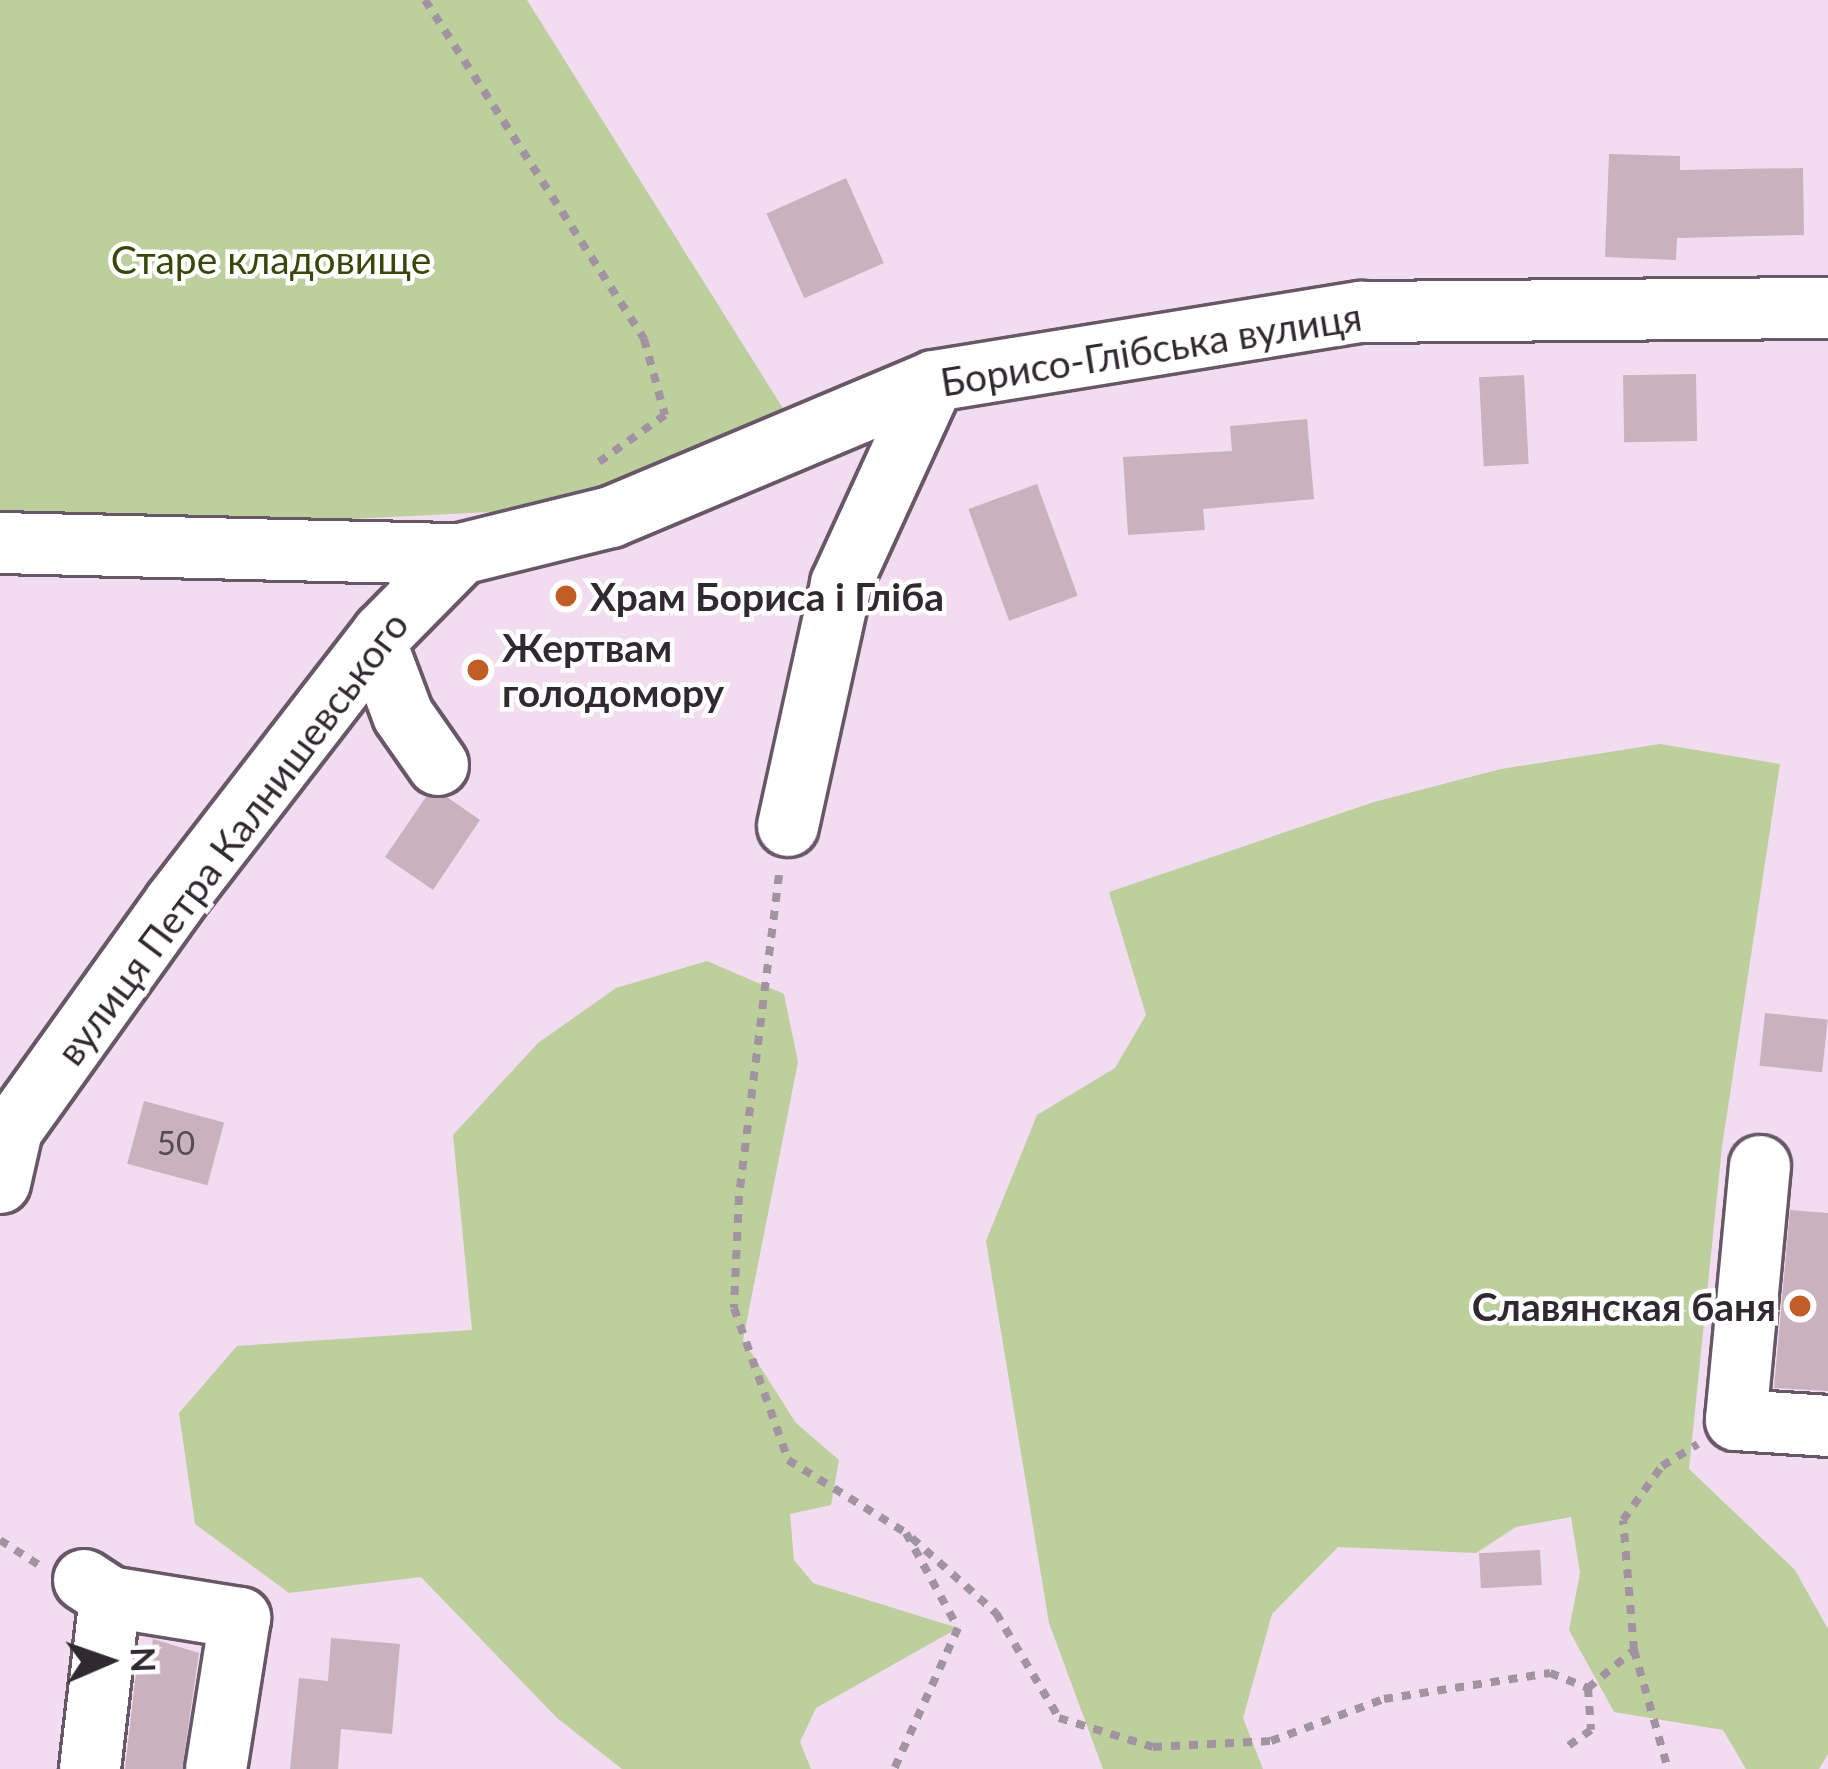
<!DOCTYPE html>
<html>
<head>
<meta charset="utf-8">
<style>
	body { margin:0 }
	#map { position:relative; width:1828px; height:1769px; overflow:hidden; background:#f1ddef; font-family:Lato,sans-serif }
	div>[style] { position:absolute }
	.green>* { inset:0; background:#bdcf9d }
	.building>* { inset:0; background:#c9b2be; transform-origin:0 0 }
	.path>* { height:8px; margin-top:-4px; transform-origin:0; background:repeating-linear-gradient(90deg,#a293a0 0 9px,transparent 0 18px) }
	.roads { filter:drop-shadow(3px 0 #685867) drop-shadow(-3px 0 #685867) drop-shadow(0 3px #685867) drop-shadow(0 -3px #685867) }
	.minor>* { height:60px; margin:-30px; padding:0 30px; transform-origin:30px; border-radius:30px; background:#fff }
	.dots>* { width:33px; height:33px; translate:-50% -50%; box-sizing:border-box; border:6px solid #fff; border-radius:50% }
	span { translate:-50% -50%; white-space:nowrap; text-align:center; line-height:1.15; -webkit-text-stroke:9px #fff; paint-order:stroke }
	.number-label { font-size:33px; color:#564b53 }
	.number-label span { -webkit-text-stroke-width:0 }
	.park-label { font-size:39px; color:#374808 }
	.street-label { font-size:39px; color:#30292f }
	.poi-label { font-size:39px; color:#30292f; font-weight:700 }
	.left { translate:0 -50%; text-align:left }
	.right { translate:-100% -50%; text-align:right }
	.north { position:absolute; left:48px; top:1601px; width:120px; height:120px; -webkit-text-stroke:9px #fff; paint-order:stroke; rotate:88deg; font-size:33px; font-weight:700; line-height:48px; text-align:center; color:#30292f }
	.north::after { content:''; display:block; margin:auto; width:42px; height:54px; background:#30292f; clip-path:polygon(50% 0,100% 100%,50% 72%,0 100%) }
</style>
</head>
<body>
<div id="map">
	<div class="green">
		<div style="clip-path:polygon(0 0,527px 0,784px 410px,589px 507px,311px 521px,0 514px)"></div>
		<div style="clip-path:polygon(1660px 744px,1780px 764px,1722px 1147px,1689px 1469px,1795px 1570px,1828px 1629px,1828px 1754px,1819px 1769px,1746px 1769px,1723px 1730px,1614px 1712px,1569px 1630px,1580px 1573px,1571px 1517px,1516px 1527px,1476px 1553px,1338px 1547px,1272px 1614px,1243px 1718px,1263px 1769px,1103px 1769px,1049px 1623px,986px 1241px,1037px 1115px,1115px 1068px,1146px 1015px,1109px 892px,1374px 802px,1501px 769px)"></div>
		<div style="clip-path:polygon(707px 961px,784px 994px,798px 1062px,743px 1340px,796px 1423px,839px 1460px,831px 1505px,790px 1514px,794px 1560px,813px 1583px,958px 1628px,816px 1708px,800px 1742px,811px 1769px,622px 1769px,557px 1718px,421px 1577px,289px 1593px,195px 1524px,179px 1413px,237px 1346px,472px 1330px,453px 1135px,538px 1043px,616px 988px)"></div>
	</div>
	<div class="building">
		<div style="clip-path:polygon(1609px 154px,1680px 156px,1680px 170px,1803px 168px,1804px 235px,1677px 238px,1676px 260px,1605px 257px)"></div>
		<div style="left:846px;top:178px;width:93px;height:87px;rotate:66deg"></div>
		<div style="left:1696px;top:374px;width:67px;height:73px;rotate:89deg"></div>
		<div style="left:1524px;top:375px;width:89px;height:45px;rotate:87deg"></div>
		<div style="clip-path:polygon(1307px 419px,1314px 499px,1203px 509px,1205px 530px,1128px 535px,1123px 457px,1232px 451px,1230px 426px)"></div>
		<div style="left:1037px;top:484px;width:119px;height:73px;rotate:70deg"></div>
		<div style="clip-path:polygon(426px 797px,447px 797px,480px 820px,433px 890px,385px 857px)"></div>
		<div style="left:1765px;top:1013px;width:63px;height:53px;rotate:6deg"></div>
		<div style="left:144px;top:1101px;width:83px;height:65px;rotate:15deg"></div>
		<div style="clip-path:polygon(1790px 1210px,1828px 1213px,1828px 1391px,1774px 1388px)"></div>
		<div style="left:1540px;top:1550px;width:35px;height:61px;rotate:87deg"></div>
		<div style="clip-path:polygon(331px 1638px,400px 1644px,392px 1734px,341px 1729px,338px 1769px,290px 1769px,299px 1678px,328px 1681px)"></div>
		<div style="clip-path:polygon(153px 1639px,199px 1653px,182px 1769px,125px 1769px,139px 1646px,152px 1648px)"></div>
	</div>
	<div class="path">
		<div style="left:425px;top:0;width:404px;rotate:57.1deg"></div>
		<div style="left:644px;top:339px;width:79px;rotate:74.6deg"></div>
		<div style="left:665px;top:415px;width:90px;rotate:144.5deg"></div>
		<div style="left:779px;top:875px;width:323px;rotate:97.1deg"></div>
		<div style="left:739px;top:1196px;width:112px;rotate:92.6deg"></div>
		<div style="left:734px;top:1308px;width:161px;rotate:70.4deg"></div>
		<div style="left:788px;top:1460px;width:139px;rotate:31.7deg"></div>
		<div style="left:906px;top:1533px;width:108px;rotate:61.3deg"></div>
		<div style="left:958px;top:1628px;width:155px;rotate:114.4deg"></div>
		<div style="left:912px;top:1538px;width:113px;rotate:41.8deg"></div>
		<div style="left:996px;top:1613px;width:122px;rotate:59deg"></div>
		<div style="left:1059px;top:1718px;width:98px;rotate:17.1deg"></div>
		<div style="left:1153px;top:1747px;width:118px;rotate:-2.9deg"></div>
		<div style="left:1271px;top:1741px;width:121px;rotate:-20.4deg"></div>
		<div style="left:1384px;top:1699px;width:168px;rotate:-8.9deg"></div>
		<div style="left:1550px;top:1673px;width:41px;rotate:21.5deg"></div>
		<div style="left:1588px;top:1688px;width:42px;rotate:85.9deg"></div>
		<div style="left:1591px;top:1730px;width:35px;rotate:145deg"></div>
		<div style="left:0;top:1540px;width:46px;rotate:32.7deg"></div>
		<div style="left:1634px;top:1650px;width:124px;rotate:74.1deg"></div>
		<div style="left:1588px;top:1688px;width:60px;rotate:-39.6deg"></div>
		<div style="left:1634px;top:1650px;width:130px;rotate:-94.8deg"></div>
		<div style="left:1623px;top:1520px;width:67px;rotate:-54.2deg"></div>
		<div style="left:1662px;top:1466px;width:42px;rotate:-31.4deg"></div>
	</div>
	<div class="roads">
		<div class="minor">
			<div style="left:0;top:543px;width:461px;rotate:1.4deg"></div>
			<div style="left:461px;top:554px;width:154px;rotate:-13.9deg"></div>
			<div style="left:611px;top:517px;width:350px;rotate:-22.8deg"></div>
			<div style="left:934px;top:381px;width:433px;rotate:-9.2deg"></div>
			<div style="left:1361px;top:312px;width:467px;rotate:-0.5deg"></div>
			<div style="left:376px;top:643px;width:77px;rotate:69.4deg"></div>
			<div style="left:403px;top:715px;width:61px;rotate:55deg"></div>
			<div style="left:788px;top:826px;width:248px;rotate:-77.6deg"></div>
			<div style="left:841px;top:584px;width:223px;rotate:-65.4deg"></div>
			<div style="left:1760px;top:1166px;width:255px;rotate:95.4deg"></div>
			<div style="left:1736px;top:1420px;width:92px;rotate:3.7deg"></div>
			<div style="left:0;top:1183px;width:54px;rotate:-77.2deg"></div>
			<div style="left:12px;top:1130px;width:280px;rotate:-54.4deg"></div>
			<div style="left:175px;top:902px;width:340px;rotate:-52.3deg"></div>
			<div style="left:383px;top:633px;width:111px;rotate:-45.4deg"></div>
			<div style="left:84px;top:1580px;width:31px;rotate:33deg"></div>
			<div style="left:110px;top:1597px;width:132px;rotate:9.2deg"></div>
			<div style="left:240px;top:1618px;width:153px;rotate:99deg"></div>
			<div style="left:90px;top:1769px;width:173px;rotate:-83.4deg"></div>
		</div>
	</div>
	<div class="dots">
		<div style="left:566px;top:596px;background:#c15d26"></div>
		<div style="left:478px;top:670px;background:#c15d26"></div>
		<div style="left:1800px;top:1306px;background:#c15d26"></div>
	</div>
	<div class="number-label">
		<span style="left:176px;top:1143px">50</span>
	</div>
	<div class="park-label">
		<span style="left:271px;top:259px">Старе кладовище</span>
	</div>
	<div class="street-label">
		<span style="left:1151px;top:349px;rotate:-9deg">Борисо-Глібська вулиця</span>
		<span style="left:232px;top:838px;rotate:-53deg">вулиця Петра Калнишевського</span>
	</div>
	<div class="poi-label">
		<span class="left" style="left:590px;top:596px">Храм Бориса і Гліба</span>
		<span class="left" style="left:502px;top:670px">Жертвам<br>голодомору</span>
		<span class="right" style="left:1776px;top:1306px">Славянская баня</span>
	</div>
	<div class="north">N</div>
</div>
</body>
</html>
